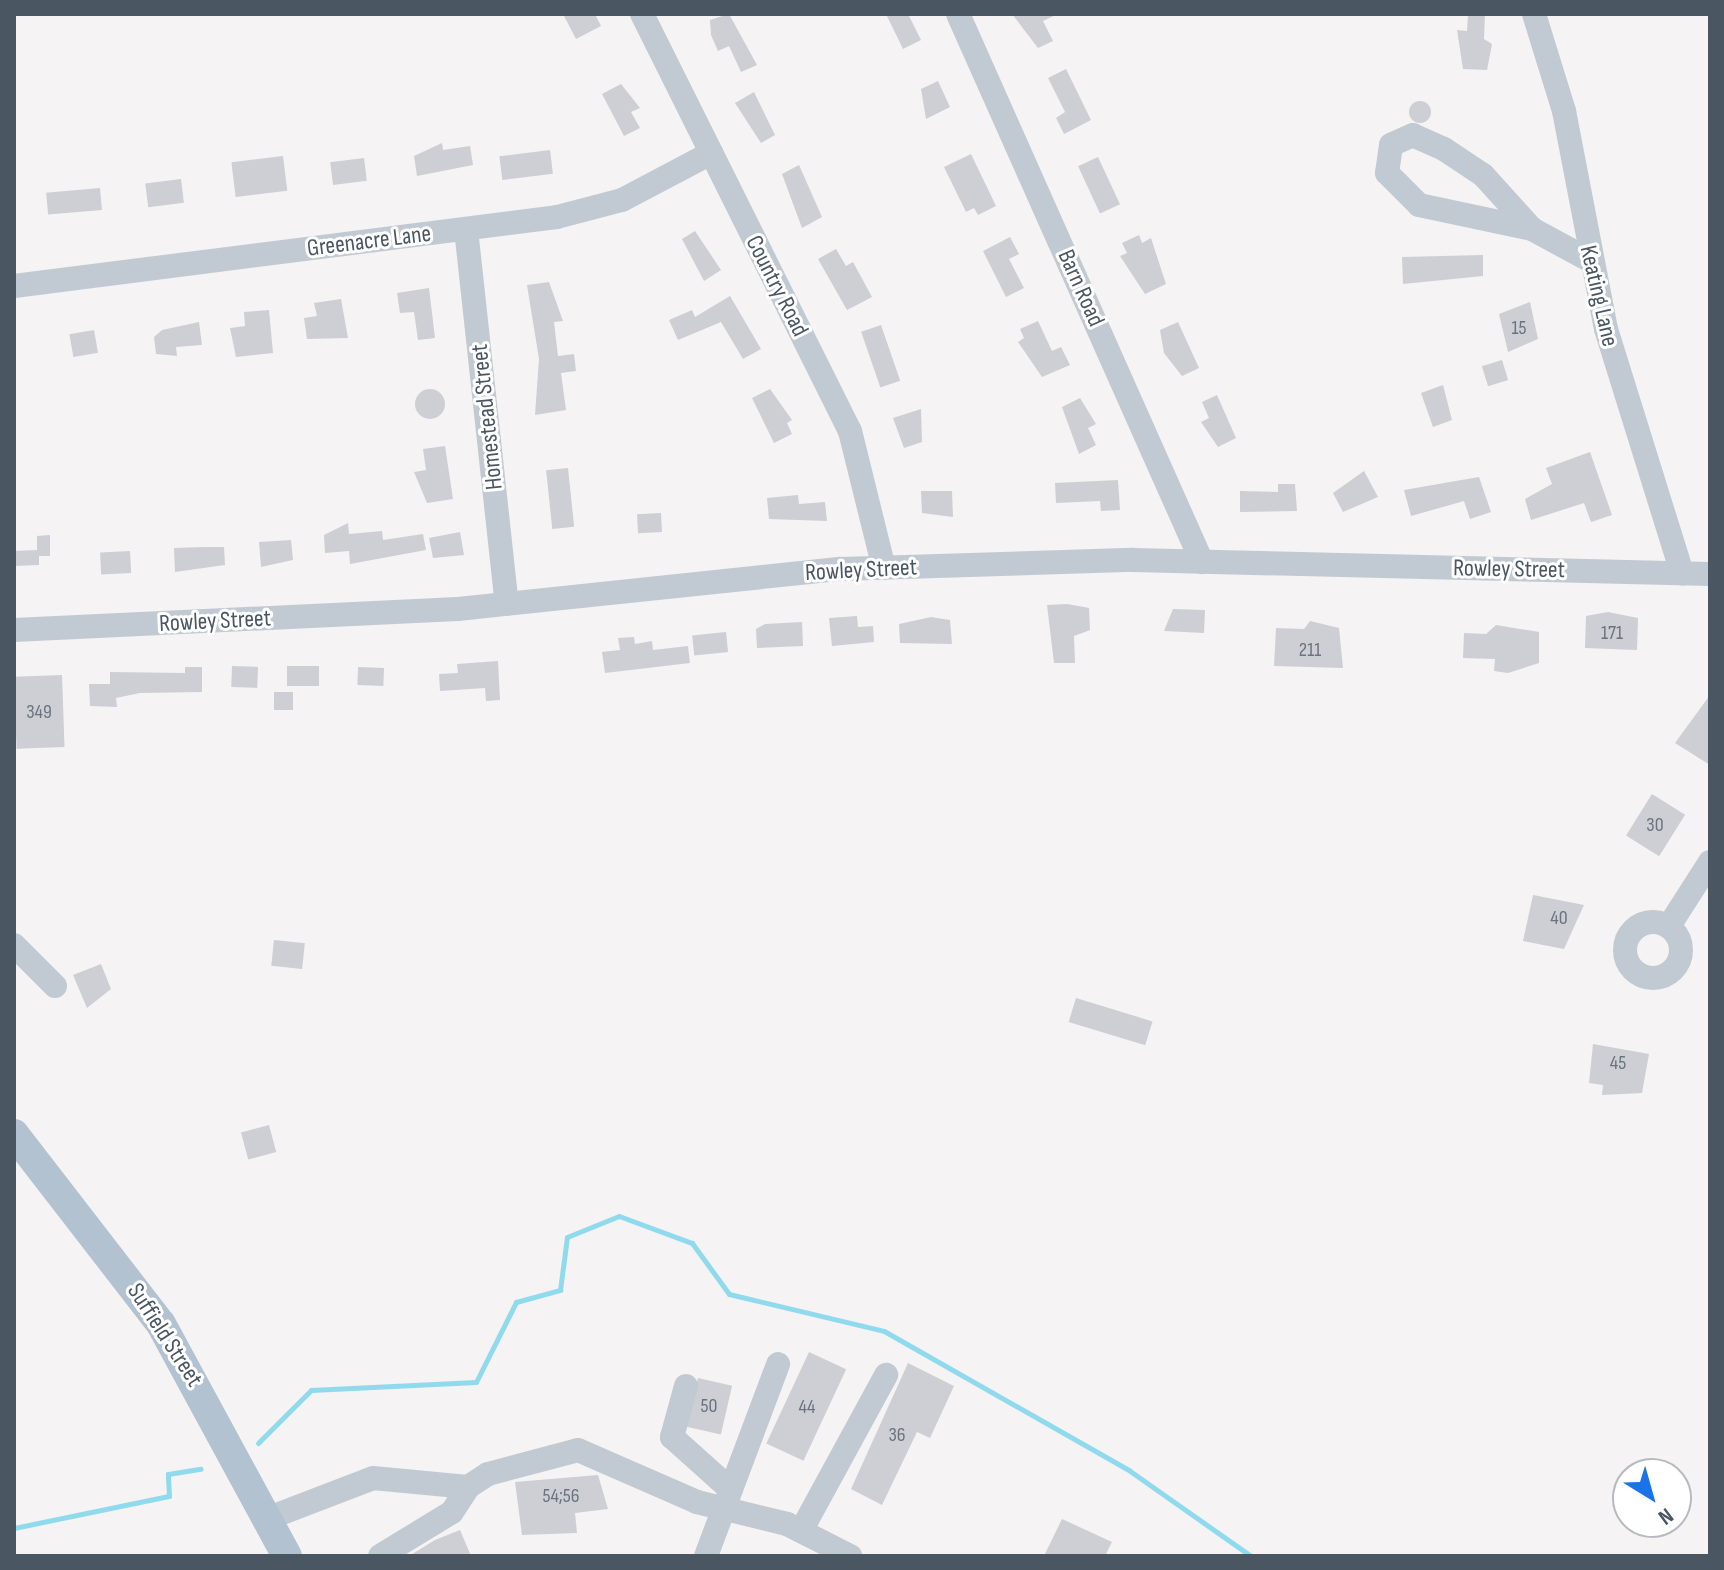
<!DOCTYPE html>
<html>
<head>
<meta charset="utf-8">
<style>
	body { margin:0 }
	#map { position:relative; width:1724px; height:1570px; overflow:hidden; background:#f5f3f3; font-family:"Sofia Sans Condensed",sans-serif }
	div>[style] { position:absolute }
	.stream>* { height:5px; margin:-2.5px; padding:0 2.5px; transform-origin:2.5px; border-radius:2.5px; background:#90daee }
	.building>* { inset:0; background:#cdcfd5; transform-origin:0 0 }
	.round { border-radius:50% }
	.minor>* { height:24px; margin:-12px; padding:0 12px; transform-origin:12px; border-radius:12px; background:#c1cad2 }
	.minor>.ring { margin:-12px; padding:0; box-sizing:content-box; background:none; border:24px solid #c1cad2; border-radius:50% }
	.major>* { height:30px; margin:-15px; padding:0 15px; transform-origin:15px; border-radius:15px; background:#b3c2d1 }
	span { translate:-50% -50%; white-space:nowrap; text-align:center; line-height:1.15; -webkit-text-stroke:6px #fff; paint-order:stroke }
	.number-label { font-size:20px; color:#6b747e }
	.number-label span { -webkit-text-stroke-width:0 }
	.street-label { font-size:24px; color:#4a5661 }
	.frame { position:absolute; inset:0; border:16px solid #4a5661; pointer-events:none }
	.north { position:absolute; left:1612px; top:1458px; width:80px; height:80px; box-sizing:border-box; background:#fff; border:2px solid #b7bbc0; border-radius:50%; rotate:143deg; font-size:22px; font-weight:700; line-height:32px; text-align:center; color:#4a5661 }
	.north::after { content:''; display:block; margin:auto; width:28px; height:36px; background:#1a73e8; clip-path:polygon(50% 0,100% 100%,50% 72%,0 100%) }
</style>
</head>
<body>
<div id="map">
	<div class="stream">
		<div style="left:258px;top:1443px;width:75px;rotate:-45deg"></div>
		<div style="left:311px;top:1390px;width:165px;rotate:-2.8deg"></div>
		<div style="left:476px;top:1382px;width:89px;rotate:-63.4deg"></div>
		<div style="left:516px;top:1302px;width:46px;rotate:-15.3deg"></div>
		<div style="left:560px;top:1290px;width:53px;rotate:-82.5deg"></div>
		<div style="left:567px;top:1237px;width:56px;rotate:-22deg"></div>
		<div style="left:619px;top:1216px;width:78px;rotate:20.3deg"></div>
		<div style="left:692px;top:1243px;width:63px;rotate:54deg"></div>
		<div style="left:729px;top:1294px;width:159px;rotate:13.4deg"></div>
		<div style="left:884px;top:1331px;width:283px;rotate:29.6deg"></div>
		<div style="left:1130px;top:1471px;width:148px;rotate:35.1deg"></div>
		<div style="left:14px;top:1528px;width:158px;rotate:-11.7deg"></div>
		<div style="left:169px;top:1496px;width:22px;rotate:-93deg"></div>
		<div style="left:168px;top:1474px;width:33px;rotate:-9deg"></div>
	</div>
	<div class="building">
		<div style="clip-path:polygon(563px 14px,595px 14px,601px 26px,576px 39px)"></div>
		<div style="clip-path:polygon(729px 14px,757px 65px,741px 72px,729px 46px,718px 51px,711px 35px,710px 20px)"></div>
		<div style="clip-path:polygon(886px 14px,908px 14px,921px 40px,903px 49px)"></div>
		<div style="clip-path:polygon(1012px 14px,1058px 14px,1043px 21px,1053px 41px,1038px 48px)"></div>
		<div style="clip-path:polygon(1468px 14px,1485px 14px,1484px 39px,1492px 44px,1487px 70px,1463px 69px,1457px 30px,1467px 31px)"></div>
		<div style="clip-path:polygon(1066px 69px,1091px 120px,1064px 134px,1056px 118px,1065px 112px,1048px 78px)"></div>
		<div style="clip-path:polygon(938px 81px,950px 107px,926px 119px,921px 89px)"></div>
		<div style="clip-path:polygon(621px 84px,640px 108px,631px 112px,640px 128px,624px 136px,602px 94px)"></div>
		<div style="clip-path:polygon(754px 92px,775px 135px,761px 143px,735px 103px)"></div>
		<div class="round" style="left:1409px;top:101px;width:22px;height:22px"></div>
		<div style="clip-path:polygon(442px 143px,443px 150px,470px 146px,473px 165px,417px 176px,414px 156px)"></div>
		<div style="left:550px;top:150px;width:24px;height:51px;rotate:83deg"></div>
		<div style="clip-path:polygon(971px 154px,996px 206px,978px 215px,974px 208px,966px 212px,944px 167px)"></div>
		<div style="left:283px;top:156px;width:35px;height:52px;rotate:83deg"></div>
		<div style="left:1098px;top:157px;width:52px;height:22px;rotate:65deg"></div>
		<div style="left:364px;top:158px;width:23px;height:34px;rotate:83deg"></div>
		<div style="clip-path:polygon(799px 165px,822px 217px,802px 228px,782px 174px)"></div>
		<div style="left:181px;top:179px;width:24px;height:36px;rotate:83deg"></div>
		<div style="left:100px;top:188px;width:22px;height:54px;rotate:85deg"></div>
		<div style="clip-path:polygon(695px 231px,721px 270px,704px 281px,682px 239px)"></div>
		<div style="clip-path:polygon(1139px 235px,1142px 243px,1151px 238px,1166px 284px,1145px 294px,1120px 256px,1127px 253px,1122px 243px)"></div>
		<div style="clip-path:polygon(1010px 237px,1019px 254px,1009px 259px,1024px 288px,1006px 297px,983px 251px)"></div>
		<div style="clip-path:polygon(836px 249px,846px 266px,853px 262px,872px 297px,847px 310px,818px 259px)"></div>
		<div style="clip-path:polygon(1483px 255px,1483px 276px,1403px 284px,1402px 257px)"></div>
		<div style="clip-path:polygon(549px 282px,563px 321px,554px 322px,558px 356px,574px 354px,576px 371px,561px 373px,566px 410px,535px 415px,539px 359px,527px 285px)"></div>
		<div style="clip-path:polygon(429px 288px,435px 338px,418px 340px,414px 312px,400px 313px,397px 293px)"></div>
		<div style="clip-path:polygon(730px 296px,761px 349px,743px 359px,721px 322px,678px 340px,669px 320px,692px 310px,695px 317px)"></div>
		<div style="clip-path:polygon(341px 299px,348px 338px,307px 339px,304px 318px,317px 316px,314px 303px)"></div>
		<div style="clip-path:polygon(1530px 302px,1538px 339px,1508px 352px,1499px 314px)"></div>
		<div style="clip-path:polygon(269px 310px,273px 353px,236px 357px,230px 328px,245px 326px,244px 312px)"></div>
		<div style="clip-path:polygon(1038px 321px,1052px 351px,1061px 347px,1070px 365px,1042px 377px,1018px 342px,1024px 338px,1020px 329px)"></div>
		<div style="clip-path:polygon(199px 322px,202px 345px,176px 347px,177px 356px,156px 354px,154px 337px,162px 330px)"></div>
		<div style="clip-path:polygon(1178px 322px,1199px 368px,1182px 376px,1164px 353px,1160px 330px)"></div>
		<div style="left:881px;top:325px;width:59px;height:21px;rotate:71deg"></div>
		<div style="left:94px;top:330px;width:23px;height:25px;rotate:80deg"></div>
		<div style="left:1502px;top:360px;width:21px;height:21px;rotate:73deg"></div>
		<div style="clip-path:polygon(1443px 385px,1452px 420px,1433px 427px,1421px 393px)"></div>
		<div style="clip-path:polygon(770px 389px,792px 420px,787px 423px,792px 434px,774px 443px,752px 398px)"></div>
		<div class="round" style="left:415px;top:389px;width:30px;height:30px"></div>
		<div style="clip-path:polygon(1217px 395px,1236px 438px,1218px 447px,1201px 422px,1209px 418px,1202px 402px)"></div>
		<div style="clip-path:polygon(1080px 398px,1096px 424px,1088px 428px,1096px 445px,1079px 454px,1062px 407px)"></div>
		<div style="clip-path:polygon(921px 409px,922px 442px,904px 448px,893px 418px)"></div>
		<div style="clip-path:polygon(445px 446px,453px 499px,427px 503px,414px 472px,426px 470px,423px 449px)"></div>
		<div style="clip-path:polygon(1590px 452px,1612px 515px,1591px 522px,1584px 503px,1531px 520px,1525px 499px,1552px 484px,1546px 468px)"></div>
		<div style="left:568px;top:468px;width:59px;height:22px;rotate:84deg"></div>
		<div style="clip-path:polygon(1364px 471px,1378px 497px,1343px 512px,1333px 493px)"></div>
		<div style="clip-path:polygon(1479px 477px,1491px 512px,1470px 519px,1464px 501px,1411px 516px,1404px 490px)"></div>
		<div style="clip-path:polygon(1118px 480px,1120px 510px,1101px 511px,1100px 501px,1056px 503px,1055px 483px)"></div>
		<div style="clip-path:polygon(1278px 484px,1295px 484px,1297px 511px,1240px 512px,1240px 491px,1278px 492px)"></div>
		<div style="clip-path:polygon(921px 491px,952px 491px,953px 517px,922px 513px)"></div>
		<div style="clip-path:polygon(798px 495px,799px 504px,825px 502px,827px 521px,769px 519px,767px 498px)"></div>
		<div style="left:661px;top:513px;width:19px;height:24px;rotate:87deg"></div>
		<div style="clip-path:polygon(348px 523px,349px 534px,382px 531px,383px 540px,423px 534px,426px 550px,350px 564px,349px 551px,325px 553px,324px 535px)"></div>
		<div style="clip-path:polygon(460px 532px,464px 555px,433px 558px,429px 538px)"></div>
		<div style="clip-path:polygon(50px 535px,50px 556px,39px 556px,39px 565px,14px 566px,14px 551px,37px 550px,37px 536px)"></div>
		<div style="clip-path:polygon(291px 540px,293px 560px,261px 567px,259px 542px)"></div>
		<div style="clip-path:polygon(204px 547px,224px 547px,225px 565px,175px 572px,174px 548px)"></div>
		<div style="left:130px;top:551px;width:22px;height:30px;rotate:87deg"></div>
		<div style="clip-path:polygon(1067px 604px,1089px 608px,1090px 630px,1074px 636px,1075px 663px,1054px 663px,1047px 605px)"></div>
		<div style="clip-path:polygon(1173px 609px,1205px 610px,1204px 633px,1164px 631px)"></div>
		<div style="clip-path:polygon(1608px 612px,1638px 618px,1637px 650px,1585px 648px,1586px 616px)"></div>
		<div style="clip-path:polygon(857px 616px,858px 627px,873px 626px,874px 642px,832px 646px,829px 618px)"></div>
		<div style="clip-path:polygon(931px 617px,950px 620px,952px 644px,900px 643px,899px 624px)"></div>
		<div style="clip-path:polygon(1310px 621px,1339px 628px,1343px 668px,1274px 666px,1276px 628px,1304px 629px)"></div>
		<div style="clip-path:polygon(802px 622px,803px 646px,757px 648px,756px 629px,765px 624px)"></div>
		<div style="clip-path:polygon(1496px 625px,1539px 632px,1539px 663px,1508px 673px,1494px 671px,1495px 659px,1463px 658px,1464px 633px,1486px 634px)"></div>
		<div style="left:726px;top:632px;width:20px;height:34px;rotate:84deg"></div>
		<div style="clip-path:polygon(634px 637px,635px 644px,652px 641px,653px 650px,688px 646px,690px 663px,605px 673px,602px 652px,620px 650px,618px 638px)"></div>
		<div style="clip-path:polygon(498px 661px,500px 700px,486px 701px,485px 688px,440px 691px,439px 674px,458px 673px,457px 664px)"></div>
		<div style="left:232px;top:666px;width:26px;height:21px;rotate:2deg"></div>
		<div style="left:319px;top:666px;width:20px;height:32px;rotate:90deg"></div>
		<div style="clip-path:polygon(185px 667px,202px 667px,202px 692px,140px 693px,116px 698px,117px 707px,90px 706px,89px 684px,110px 684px,110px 672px,185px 673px)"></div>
		<div style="left:358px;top:667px;width:26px;height:18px;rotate:2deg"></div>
		<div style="left:62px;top:675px;width:72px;height:48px;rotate:88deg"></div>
		<div style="left:274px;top:692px;width:19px;height:18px"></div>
		<div style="clip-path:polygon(1710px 695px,1710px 765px,1675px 743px)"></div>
		<div style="left:1652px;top:794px;width:39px;height:49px;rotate:32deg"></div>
		<div style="clip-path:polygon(1533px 895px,1584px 905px,1564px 949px,1523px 941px)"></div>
		<div style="left:274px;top:940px;width:31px;height:26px;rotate:6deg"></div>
		<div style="clip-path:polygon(101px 964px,111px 989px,87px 1008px,73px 975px)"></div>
		<div style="left:1076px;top:998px;width:80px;height:25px;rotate:17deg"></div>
		<div style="clip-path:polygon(1593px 1044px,1649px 1054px,1642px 1093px,1602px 1095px,1603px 1085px,1589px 1083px)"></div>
		<div style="left:269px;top:1125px;width:28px;height:29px;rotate:75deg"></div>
		<div style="left:809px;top:1352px;width:41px;height:101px;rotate:25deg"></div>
		<div style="clip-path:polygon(908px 1363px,954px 1386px,930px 1438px,917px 1432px,882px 1505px,851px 1489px)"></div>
		<div style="left:698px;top:1378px;width:35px;height:50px;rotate:13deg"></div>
		<div style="clip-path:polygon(598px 1475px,608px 1509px,575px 1513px,577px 1533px,522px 1535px,515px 1482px)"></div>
		<div style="clip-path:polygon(1062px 1519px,1112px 1542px,1105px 1556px,1044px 1556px)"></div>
		<div style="clip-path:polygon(460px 1530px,471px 1556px,409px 1556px,435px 1540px)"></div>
	</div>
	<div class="minor">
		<div style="left:642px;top:14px;width:466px;rotate:63.5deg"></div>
		<div style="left:850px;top:431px;width:141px;rotate:76.1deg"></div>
		<div style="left:958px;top:14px;width:600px;rotate:66deg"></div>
		<div style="left:1534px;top:14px;width:102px;rotate:72.8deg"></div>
		<div style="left:1564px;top:111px;width:222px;rotate:79.1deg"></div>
		<div style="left:1606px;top:329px;width:256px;rotate:72.7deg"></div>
		<div style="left:466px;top:229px;width:377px;rotate:83.8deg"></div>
		<div style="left:1532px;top:229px;width:73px;rotate:-132.2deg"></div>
		<div style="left:1483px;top:175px;width:47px;rotate:-146.3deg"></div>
		<div style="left:1444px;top:149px;width:34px;rotate:-156deg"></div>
		<div style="left:1413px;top:135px;width:24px;rotate:156deg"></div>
		<div style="left:1391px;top:145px;width:28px;rotate:98deg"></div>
		<div style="left:1387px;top:173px;width:45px;rotate:45deg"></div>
		<div style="left:1419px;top:205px;width:116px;rotate:12deg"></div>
		<div style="left:1532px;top:229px;width:65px;rotate:28.5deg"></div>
		<div style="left:14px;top:286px;width:547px;rotate:-7.24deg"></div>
		<div style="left:557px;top:217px;width:67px;rotate:-14.7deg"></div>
		<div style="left:622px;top:200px;width:101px;rotate:-27.8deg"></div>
		<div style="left:14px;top:630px;width:444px;rotate:-2.7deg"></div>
		<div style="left:458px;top:609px;width:385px;rotate:-6deg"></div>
		<div style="left:841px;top:569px;width:292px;rotate:-1.8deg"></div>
		<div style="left:1133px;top:560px;width:577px;rotate:1.39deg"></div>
		<div class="ring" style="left:1625px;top:922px;width:32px;height:32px"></div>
		<div style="left:1669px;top:926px;width:76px;rotate:-57.4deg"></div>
		<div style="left:14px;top:945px;width:58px;rotate:45deg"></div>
		<div style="left:686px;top:1386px;width:53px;rotate:105.4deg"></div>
		<div style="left:672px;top:1437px;width:79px;rotate:41.9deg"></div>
		<div style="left:269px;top:1518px;width:111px;rotate:-21deg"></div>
		<div style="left:373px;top:1478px;width:95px;rotate:5.4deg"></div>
		<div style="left:468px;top:1487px;width:24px;rotate:-33deg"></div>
		<div style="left:488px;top:1474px;width:93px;rotate:-14.9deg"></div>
		<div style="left:578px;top:1450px;width:130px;rotate:23.6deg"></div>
		<div style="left:697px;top:1502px;width:93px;rotate:13.7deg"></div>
		<div style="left:787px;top:1524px;width:71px;rotate:26.9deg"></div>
		<div style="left:801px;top:1531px;width:178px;rotate:-61.4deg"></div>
		<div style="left:380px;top:1556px;width:84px;rotate:-31.4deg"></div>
		<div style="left:452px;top:1512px;width:30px;rotate:-57deg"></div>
		<div style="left:706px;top:1556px;width:205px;rotate:-69.4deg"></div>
	</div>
	<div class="major">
		<div style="left:14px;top:1134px;width:240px;rotate:52.3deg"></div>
		<div style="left:161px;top:1324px;width:264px;rotate:61.5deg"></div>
	</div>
	<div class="number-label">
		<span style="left:1519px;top:328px">15</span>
		<span style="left:1612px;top:633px">171</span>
		<span style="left:1310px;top:650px">211</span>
		<span style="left:39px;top:712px">349</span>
		<span style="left:1655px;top:825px">30</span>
		<span style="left:1559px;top:918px">40</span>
		<span style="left:1618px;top:1063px">45</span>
		<span style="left:709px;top:1406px">50</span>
		<span style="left:807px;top:1407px">44</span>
		<span style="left:897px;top:1435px">36</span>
		<span style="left:561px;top:1496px">54;56</span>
	</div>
	<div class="street-label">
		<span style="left:369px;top:241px;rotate:-7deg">Greenacre Lane</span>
		<span style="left:777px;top:286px;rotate:63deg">Country Road</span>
		<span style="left:1081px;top:288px;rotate:66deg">Barn Road</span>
		<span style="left:1599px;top:296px;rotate:77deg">Keating Lane</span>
		<span style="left:487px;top:417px;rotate:-96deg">Homestead Street</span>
		<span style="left:1509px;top:569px;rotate:1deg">Rowley Street</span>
		<span style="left:861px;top:570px;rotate:-3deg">Rowley Street</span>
		<span style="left:215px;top:621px;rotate:-3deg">Rowley Street</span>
		<span style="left:165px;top:1335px;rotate:57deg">Suffield Street</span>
	</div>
	<div class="frame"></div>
	<div class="north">N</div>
</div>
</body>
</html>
